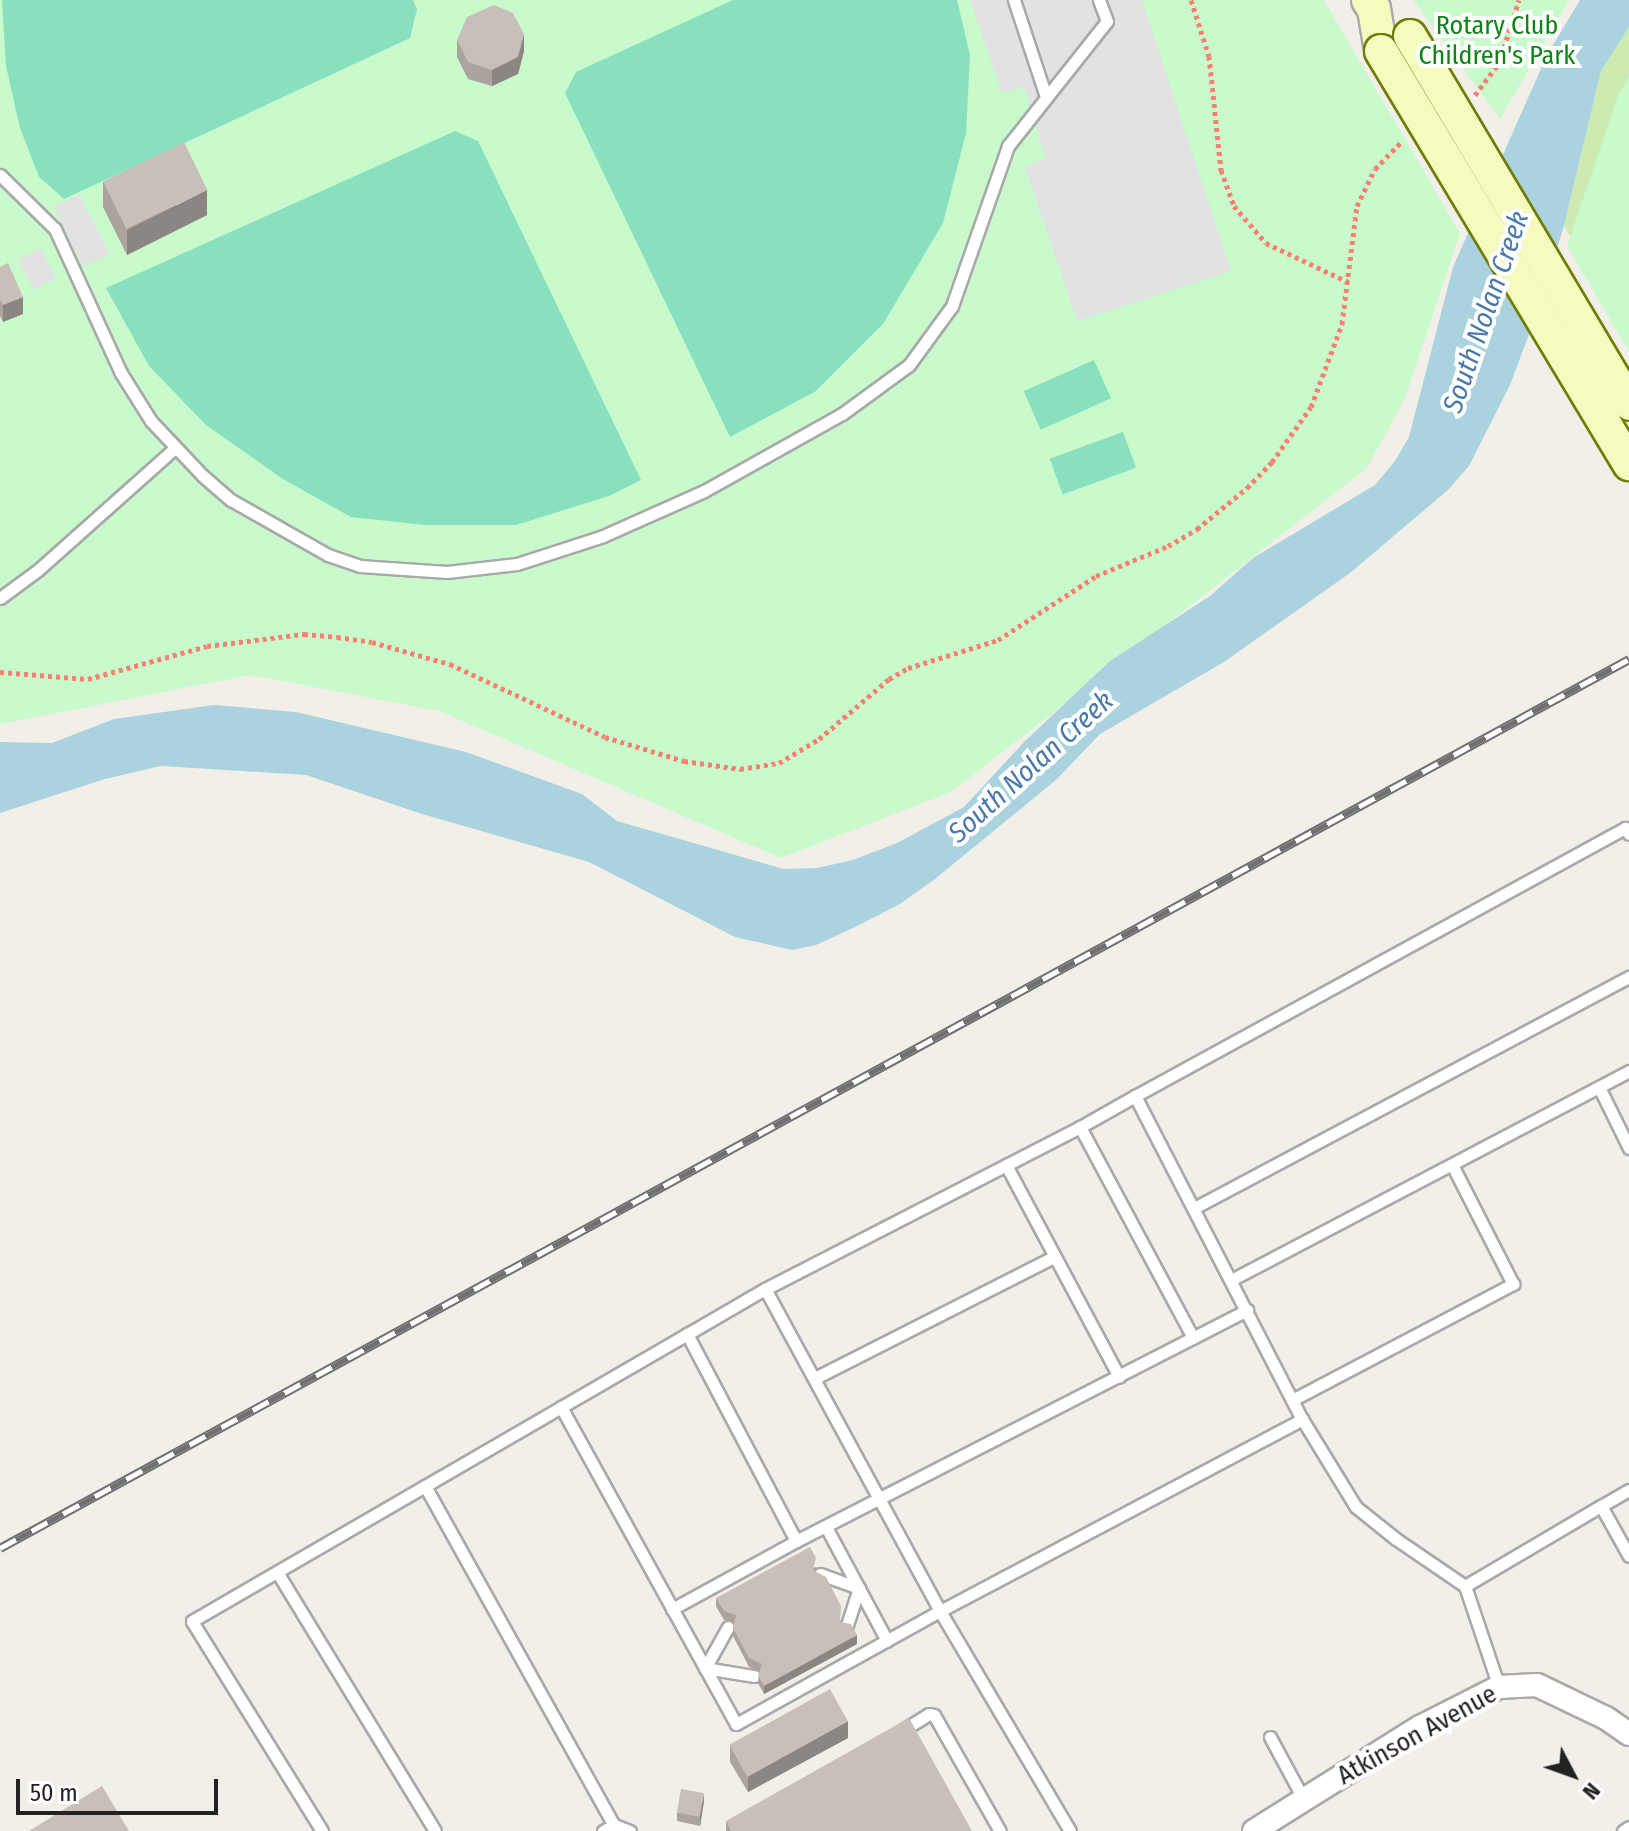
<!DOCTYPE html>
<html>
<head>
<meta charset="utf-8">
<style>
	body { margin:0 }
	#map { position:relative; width:1629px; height:1831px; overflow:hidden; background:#f2efe9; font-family:"Fira Sans Condensed",sans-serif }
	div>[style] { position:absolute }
	.grass>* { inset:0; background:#cdebb0 }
	.park>* { inset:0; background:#c8facc }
	.pitch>* { inset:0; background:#88e0be; transform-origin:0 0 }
	.parking>* { inset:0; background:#e2e2e2; transform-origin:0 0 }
	.water>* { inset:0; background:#aad3df }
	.path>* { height:5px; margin-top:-2.5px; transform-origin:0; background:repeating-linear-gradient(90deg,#fa8072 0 4px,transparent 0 8px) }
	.roads { filter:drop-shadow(2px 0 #a9a9a9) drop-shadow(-2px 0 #a9a9a9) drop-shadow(0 2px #a9a9a9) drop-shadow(0 -2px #a9a9a9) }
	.service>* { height:11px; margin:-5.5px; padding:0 5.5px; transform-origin:5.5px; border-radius:5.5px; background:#fff }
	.minor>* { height:22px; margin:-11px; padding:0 11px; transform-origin:11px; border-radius:11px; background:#fff }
	.secondary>* { height:32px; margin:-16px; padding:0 16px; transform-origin:16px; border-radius:16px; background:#f7fabf }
	.rail>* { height:9px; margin-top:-4.5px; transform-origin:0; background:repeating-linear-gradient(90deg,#fff 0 18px,#707070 0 36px); box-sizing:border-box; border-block:2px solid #707070 }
	.bridges { filter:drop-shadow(2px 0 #707d05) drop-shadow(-2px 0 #707d05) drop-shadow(0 2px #707d05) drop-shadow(0 -2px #707d05) }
	.secondary-bridge>* { height:32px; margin:-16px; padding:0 16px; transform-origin:16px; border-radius:16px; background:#f7fabf }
	.wall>* { inset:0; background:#aba49e }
	.shaded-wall>* { inset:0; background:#8b8681 }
	.building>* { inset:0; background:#c7bfb8; transform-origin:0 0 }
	span { translate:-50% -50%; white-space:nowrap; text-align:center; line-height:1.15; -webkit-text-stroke:8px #fff; paint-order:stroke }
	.park-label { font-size:26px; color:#0c8416 }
	.street-label { font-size:26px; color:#222 }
	.water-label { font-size:28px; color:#4a7aab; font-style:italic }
	.north { position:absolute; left:1533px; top:1735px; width:80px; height:80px; -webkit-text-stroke:6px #fff; paint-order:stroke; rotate:131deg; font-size:22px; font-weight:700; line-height:32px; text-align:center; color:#222 }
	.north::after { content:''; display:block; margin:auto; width:28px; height:36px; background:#222; clip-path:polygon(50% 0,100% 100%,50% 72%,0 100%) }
	.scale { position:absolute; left:16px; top:1779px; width:202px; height:36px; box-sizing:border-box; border:4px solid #222; border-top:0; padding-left:10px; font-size:24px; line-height:28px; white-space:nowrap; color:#222; -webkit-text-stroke:6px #fff; paint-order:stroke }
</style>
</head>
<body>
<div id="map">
	<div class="grass">
		<div style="clip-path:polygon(1629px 27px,1629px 338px,1564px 226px,1601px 71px)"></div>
	</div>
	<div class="park">
		<div style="clip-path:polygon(0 0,1324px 0,1460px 233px,1405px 398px,1367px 468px,951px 792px,781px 858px,439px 711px,251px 675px,0 724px)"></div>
		<div style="clip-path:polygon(1413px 0,1569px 0,1500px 119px)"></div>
		<div style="clip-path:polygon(1629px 78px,1629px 352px,1567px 246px,1619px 93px)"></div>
	</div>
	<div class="pitch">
		<div style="clip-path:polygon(2px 0,413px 0,417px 9px,410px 38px,64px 199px,39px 177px,20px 128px,6px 66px)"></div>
		<div style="clip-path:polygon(733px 0,957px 0,970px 55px,966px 133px,943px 223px,883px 324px,816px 391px,730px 437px,565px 93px,576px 72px)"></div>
		<div style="clip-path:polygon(455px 131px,478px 141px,641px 480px,609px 496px,516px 525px,425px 525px,351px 517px,283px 479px,206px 425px,149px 366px,106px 288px)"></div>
		<div style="left:1094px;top:360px;width:42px;height:77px;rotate:66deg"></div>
		<div style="left:1123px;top:432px;width:38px;height:78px;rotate:70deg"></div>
	</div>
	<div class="parking">
		<div style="clip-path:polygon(970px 0,1142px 0,1231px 271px,1077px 321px,1025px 167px,1046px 159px,1024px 87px,1002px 93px)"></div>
		<div style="left:79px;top:194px;width:67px;height:29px;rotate:63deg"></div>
		<div style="left:41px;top:248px;width:34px;height:25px;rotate:64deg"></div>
	</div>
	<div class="water">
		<div style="clip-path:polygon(1580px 0,1629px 0,1629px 27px,1601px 71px,1564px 226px,1534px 321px,1510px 385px,1469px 466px,1448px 490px,1350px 573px,1224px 662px,1100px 734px,1056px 780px,935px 879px,900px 904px,853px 928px,816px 945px,792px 950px,735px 937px,589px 862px,422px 814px,306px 775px,161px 766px,105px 779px,0 813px,0 742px,52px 743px,114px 719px,214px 705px,296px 712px,466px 752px,582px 794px,617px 821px,784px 869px,817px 868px,853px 860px,897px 843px,964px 807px,1024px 742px,1110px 661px,1210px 596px,1253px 558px,1375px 485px,1395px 461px,1409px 437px,1453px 267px,1548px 53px)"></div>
	</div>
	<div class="path">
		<div style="left:1191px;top:0;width:59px;rotate:72.2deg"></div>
		<div style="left:1209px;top:56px;width:115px;rotate:84deg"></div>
		<div style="left:1221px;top:170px;width:38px;rotate:70deg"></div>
		<div style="left:1234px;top:206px;width:49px;rotate:49.1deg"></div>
		<div style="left:1266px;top:243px;width:91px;rotate:25.4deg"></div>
		<div style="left:1475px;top:95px;width:40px;rotate:-53deg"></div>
		<div style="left:1499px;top:63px;width:66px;rotate:-72.4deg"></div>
		<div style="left:0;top:672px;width:88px;rotate:4.5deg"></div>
		<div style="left:88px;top:679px;width:123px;rotate:-15.5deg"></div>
		<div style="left:207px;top:646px;width:98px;rotate:-7.1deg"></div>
		<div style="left:304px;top:634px;width:33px;rotate:5deg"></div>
		<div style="left:337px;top:637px;width:35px;rotate:8deg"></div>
		<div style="left:372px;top:642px;width:81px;rotate:15.8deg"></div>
		<div style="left:450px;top:664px;width:171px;rotate:25.2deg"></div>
		<div style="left:605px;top:737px;width:83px;rotate:16.9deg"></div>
		<div style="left:684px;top:761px;width:57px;rotate:8.1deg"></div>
		<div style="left:740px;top:769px;width:39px;rotate:-9deg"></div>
		<div style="left:779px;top:763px;width:47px;rotate:-31deg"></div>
		<div style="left:819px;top:739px;width:92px;rotate:-40.6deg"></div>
		<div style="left:889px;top:679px;width:22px;rotate:-30deg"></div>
		<div style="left:908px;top:668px;width:94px;rotate:-17.3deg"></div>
		<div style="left:998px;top:640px;width:117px;rotate:-33.1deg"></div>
		<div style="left:1096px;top:576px;width:78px;rotate:-22.6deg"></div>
		<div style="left:1168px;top:546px;width:34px;rotate:-30deg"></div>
		<div style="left:1197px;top:529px;width:65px;rotate:-39.4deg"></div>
		<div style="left:1247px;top:488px;width:36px;rotate:-46deg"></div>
		<div style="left:1272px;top:462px;width:67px;rotate:-54.7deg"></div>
		<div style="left:1311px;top:407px;width:89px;rotate:-69.5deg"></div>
		<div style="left:1342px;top:324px;width:119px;rotate:-82.8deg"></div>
		<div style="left:1357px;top:206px;width:41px;rotate:-64.1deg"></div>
		<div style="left:1375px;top:169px;width:39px;rotate:-46deg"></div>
	</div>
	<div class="roads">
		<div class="service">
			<div style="left:1014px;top:0;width:102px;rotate:71.7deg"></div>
			<div style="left:0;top:175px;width:77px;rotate:44.5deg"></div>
			<div style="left:55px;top:229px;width:158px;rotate:65.4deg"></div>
			<div style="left:121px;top:373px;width:57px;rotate:58deg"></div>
			<div style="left:151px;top:421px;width:76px;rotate:46.6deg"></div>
			<div style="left:203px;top:476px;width:37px;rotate:41deg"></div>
			<div style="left:231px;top:500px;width:112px;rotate:29.6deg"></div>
			<div style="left:328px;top:555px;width:34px;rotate:19deg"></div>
			<div style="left:360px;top:566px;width:87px;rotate:3.9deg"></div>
			<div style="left:447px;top:572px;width:70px;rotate:-6.5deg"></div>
			<div style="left:517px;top:564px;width:90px;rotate:-18deg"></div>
			<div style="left:603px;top:536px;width:111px;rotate:-24deg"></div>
			<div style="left:704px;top:491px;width:158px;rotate:-29.2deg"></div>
			<div style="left:842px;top:414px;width:83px;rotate:-36.2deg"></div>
			<div style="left:909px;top:365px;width:73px;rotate:-53.9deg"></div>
			<div style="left:952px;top:306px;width:170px;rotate:-70.7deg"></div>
			<div style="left:1008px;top:146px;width:159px;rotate:-51.6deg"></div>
			<div style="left:1107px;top:21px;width:22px;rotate:-111deg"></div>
			<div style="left:0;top:598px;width:47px;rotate:-36.4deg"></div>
			<div style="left:38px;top:570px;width:183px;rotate:-41.7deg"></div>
			<div style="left:1599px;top:1087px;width:68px;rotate:63.8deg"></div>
			<div style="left:1135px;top:1096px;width:559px;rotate:-28.68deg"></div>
			<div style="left:1625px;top:828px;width:7px;rotate:56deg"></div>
			<div style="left:1080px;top:1127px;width:63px;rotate:-29.4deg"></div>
			<div style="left:1135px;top:1096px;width:364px;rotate:62.7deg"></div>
			<div style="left:1302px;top:1419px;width:103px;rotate:58.5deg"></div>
			<div style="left:1356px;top:1507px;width:51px;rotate:38.7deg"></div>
			<div style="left:1396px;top:1539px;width:83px;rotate:34.3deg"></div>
			<div style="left:1006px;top:1165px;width:240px;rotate:61.9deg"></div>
			<div style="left:1194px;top:1208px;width:493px;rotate:-28deg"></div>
			<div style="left:1231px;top:1280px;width:450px;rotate:-27.7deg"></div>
			<div style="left:687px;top:1334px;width:234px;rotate:62.2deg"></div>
			<div style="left:815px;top:1378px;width:268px;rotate:-26.9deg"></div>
			<div style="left:1292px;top:1400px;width:250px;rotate:-27.7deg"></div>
			<div style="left:1513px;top:1284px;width:134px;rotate:-117.1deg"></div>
			<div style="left:561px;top:1407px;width:362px;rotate:61.1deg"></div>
			<div style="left:736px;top:1724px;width:233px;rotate:-29deg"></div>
			<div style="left:940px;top:1611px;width:410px;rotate:-27.9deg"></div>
			<div style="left:425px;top:1486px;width:388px;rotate:60.9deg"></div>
			<div style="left:614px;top:1825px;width:17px;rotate:21deg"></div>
			<div style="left:1601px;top:1506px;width:32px;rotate:-30deg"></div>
			<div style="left:826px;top:1527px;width:129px;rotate:61.8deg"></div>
			<div style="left:277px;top:1572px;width:303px;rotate:58.6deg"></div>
			<div style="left:820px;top:1574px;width:41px;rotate:19.7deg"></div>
			<div style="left:859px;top:1588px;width:39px;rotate:108deg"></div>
			<div style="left:672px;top:1609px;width:141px;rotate:-28.7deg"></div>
			<div style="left:796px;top:1541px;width:507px;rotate:-27.12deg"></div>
			<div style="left:728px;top:1627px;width:47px;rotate:119.3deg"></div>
			<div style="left:705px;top:1668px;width:50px;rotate:9.3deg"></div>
			<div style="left:1499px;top:1687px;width:107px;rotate:-108.6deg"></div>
			<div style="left:1465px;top:1586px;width:158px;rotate:-30.5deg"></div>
			<div style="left:1601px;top:1506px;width:57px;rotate:60.8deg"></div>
			<div style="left:900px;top:1732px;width:34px;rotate:-32deg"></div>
			<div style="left:929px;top:1714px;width:5px;rotate:11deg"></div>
			<div style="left:934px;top:1715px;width:133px;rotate:60.4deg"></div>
			<div style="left:1270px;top:1737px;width:72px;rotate:61.6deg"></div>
			<div style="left:322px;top:1831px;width:247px;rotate:-121.8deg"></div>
			<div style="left:192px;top:1621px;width:662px;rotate:-30.09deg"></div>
			<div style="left:603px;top:1831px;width:13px;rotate:-29deg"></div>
			<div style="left:1070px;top:1831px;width:256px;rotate:-120.6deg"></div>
			<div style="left:940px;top:1611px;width:366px;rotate:-118.5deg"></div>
			<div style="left:765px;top:1289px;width:354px;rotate:-27.2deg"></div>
			<div style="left:1080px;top:1127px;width:239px;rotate:61.8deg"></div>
			<div style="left:1623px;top:1831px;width:7px;rotate:-34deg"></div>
		</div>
		<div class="minor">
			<div style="left:1254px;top:1831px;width:196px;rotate:-32.1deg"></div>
			<div style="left:1420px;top:1727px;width:89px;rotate:-26.9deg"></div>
			<div style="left:1499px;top:1687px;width:38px;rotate:-3deg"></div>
			<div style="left:1537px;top:1685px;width:76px;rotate:25.6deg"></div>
			<div style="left:1606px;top:1718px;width:28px;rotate:35deg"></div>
		</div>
		<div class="secondary">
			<div style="left:1368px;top:0;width:11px;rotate:56deg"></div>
			<div style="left:1374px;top:9px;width:43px;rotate:80.5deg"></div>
		</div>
	</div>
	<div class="rail">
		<div style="left:0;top:1548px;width:1856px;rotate:-28.62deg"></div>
	</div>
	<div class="bridges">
		<div class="secondary-bridge">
			<div style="left:1410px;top:36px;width:428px;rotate:59.2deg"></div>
			<div style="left:1381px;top:51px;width:482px;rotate:59deg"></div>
		</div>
	</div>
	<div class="wall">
		<div style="clip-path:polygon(457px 40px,524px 51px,518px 74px,492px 86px,468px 79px,457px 57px)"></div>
		<div style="clip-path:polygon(103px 182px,207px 215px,127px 255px,103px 207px)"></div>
		<div style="clip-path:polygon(0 267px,23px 314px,3px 322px,0 316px)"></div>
		<div style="clip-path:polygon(816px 1567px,815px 1571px,841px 1622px,857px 1644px,764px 1694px,758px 1683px,759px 1671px,749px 1667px,733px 1636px,734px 1623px,724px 1620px,716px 1606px,716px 1598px)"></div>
		<div style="clip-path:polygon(848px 1738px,748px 1792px,730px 1762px,730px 1745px)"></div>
		<div style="clip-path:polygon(704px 1801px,700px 1826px,677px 1821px,677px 1813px)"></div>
		<div style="clip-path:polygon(726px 1821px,972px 1831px,726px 1831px)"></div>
	</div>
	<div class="shaded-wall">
		<div style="clip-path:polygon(524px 34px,524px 51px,518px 74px,492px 86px,492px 70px)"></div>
		<div style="clip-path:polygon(207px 190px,207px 215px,127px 255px,127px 230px)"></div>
		<div style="clip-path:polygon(23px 297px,23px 314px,3px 322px,3px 305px)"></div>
		<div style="clip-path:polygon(857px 1635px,857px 1644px,764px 1694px,764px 1686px)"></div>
		<div style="clip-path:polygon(848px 1721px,848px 1738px,748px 1792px,748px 1776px)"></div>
		<div style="clip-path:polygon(704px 1793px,704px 1801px,700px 1826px,700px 1817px)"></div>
	</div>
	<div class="building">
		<div style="clip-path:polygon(494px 5px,513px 13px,524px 34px,518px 57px,492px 70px,468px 62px,457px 40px,467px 17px)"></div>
		<div style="left:184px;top:142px;width:53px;height:90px;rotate:64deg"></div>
		<div style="clip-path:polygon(8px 263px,23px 297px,3px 305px,0 300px,0 267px)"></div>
		<div style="clip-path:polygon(810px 1547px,816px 1558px,813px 1570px,826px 1577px,841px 1606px,840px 1622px,851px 1624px,857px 1635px,764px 1686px,758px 1675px,762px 1664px,749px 1658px,733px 1628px,736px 1615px,724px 1611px,716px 1598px)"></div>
		<div style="left:830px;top:1689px;width:37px;height:115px;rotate:61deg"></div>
		<div style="clip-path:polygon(909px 1718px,972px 1831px,731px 1831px,726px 1821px)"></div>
		<div style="clip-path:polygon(102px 1786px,129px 1831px,29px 1831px)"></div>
		<div style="left:681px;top:1789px;width:23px;height:24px;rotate:10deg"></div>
	</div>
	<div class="park-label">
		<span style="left:1497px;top:41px">Rotary Club<br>Children's Park</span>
	</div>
	<div class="street-label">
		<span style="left:1417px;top:1735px;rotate:-29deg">Atkinson Avenue</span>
	</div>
	<div class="water-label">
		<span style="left:1486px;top:312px;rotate:-71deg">South Nolan Creek</span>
		<span style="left:1031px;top:767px;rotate:-42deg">South Nolan Creek</span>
	</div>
	<div class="north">N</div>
	<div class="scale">50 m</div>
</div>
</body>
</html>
